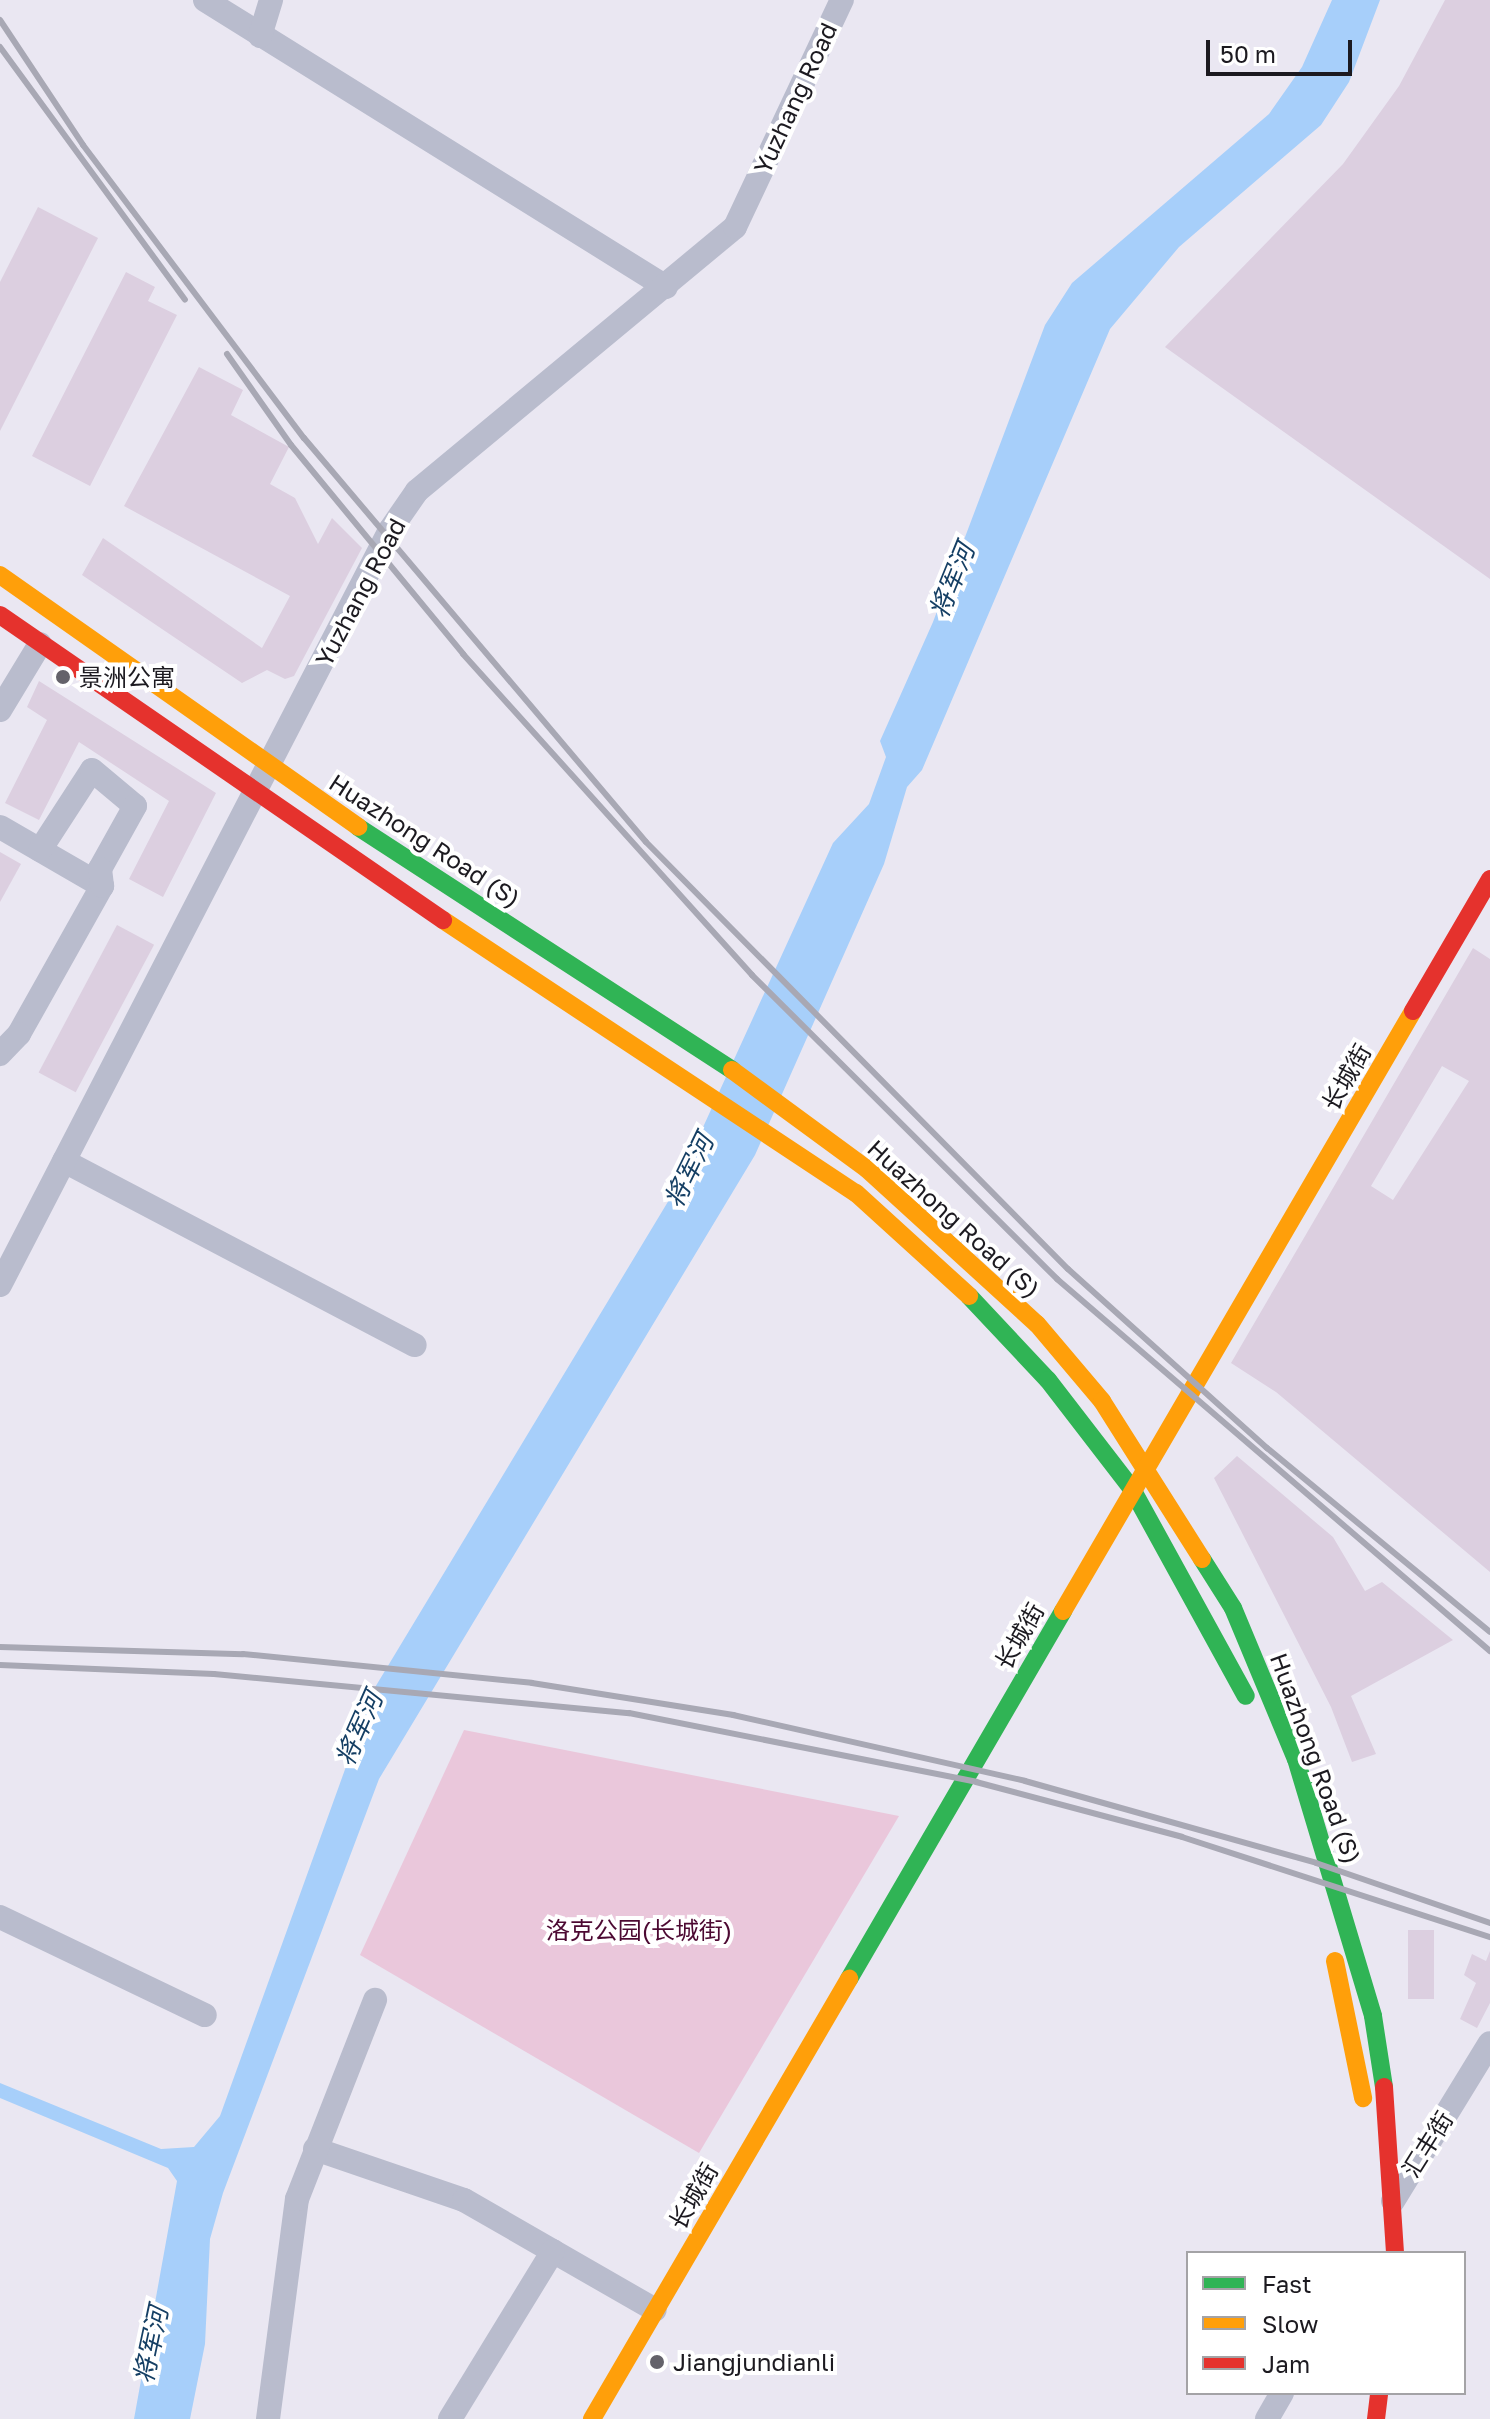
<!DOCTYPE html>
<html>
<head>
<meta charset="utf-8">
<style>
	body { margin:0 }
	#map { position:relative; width:1490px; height:2419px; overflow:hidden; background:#eae7f2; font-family:"Golos Text","Noto Sans SC",sans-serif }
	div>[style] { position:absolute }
	.green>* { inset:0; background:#eac7db }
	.water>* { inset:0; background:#a7cffa }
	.building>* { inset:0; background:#dccfe0; transform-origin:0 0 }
	.street>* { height:24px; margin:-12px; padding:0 12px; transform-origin:12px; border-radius:12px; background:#b9bccd }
	.fast>* { height:18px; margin:-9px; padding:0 9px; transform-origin:9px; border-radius:9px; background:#30b455 }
	.slow>* { height:18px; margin:-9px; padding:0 9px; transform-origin:9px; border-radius:9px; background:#ff9f0a }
	.jam>* { height:18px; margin:-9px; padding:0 9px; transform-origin:9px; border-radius:9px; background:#e5322d }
	.rail>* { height:6px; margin:-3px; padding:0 3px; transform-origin:3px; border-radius:3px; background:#a8a8b4 }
	.dots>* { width:22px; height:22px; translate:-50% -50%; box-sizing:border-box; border:4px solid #fff; border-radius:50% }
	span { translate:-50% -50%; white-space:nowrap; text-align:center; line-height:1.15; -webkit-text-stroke:8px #fff; paint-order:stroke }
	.street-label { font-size:24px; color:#1c1a20 }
	.poi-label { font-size:24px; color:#1c1a20 }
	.left { translate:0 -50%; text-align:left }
	.park-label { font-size:24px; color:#4c0932 }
	.water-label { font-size:26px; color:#153f64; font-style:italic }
	.legend { position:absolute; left:1186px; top:2251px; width:280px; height:144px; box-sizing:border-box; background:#fff; border:2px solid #a4a3a6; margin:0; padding:10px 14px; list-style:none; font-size:24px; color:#1c1a20 }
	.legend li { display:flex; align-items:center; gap:16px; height:40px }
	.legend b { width:40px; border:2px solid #a4a3a6 }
	.scale { position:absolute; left:1206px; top:40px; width:146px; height:36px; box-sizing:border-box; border:4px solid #1c1a20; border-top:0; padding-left:10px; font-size:24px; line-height:28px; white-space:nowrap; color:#1c1a20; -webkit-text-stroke:6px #fff; paint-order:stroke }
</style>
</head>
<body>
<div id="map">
	<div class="green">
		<div style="clip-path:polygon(464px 1730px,899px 1816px,699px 2153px,360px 1955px)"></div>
	</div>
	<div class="water">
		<div style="clip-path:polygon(1332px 0,1380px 0,1349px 82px,1321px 125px,1179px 247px,1110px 329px,922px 770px,907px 787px,884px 864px,755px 1155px,379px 1779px,223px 2193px,210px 2239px,205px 2344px,190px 2419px,134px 2419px,177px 2181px,168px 2168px,0 2098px,0 2083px,161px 2149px,194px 2147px,220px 2116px,374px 1689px,672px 1195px,833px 843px,869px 804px,886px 757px,880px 741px,933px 622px,1045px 325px,1072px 283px,1269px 114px,1302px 67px)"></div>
	</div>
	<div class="building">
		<div style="clip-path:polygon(1445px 0,1490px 0,1490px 579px,1165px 347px,1343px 164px,1399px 86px)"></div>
		<div style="clip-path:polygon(38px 207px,98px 238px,0 431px,0 282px)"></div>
		<div style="clip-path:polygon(126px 272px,155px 287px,148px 301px,177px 315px,90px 486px,32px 456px)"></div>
		<div style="clip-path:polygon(199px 367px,243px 390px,231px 415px,289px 447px,270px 484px,295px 498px,318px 544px,332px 518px,362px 548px,294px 676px,285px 679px,267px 670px,242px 683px,82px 575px,103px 538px,262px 648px,290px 596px,124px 506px)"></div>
		<div style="clip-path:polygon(39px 681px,216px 793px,163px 897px,129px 879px,169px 801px,79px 742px,39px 820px,5px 803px,47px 720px,27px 707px)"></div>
		<div style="clip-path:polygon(0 852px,21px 864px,0 902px)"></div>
		<div style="left:117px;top:925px;width:42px;height:167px;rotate:28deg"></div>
		<div style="clip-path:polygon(evenodd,1473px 948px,1490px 959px,1490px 1572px,1276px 1392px,1231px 1363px,1473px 948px,1442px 1066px,1469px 1081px,1393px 1200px,1371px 1186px,1442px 1066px)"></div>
		<div style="clip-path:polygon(1237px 1456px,1333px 1537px,1365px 1591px,1382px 1582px,1453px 1640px,1351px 1696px,1376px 1754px,1352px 1762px,1331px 1707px,1214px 1478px)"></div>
		<div style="left:1408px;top:1930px;width:26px;height:69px"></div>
		<div style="clip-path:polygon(1490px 1951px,1490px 2003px,1477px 2028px,1460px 2019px,1476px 1983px,1464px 1975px,1472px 1954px,1486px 1961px)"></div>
	</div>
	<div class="street">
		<div style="left:205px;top:0;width:543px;rotate:31.9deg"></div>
		<div style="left:260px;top:36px;width:38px;rotate:-73deg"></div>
		<div style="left:0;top:710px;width:77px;rotate:-58.8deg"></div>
		<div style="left:0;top:827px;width:118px;rotate:30deg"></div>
		<div style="left:102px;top:886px;width:170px;rotate:119.3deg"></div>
		<div style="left:19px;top:1034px;width:28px;rotate:134deg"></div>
		<div style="left:40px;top:850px;width:95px;rotate:-57deg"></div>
		<div style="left:92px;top:770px;width:56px;rotate:39.9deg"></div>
		<div style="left:135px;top:806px;width:72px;rotate:119.1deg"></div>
		<div style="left:100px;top:869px;width:17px;rotate:83deg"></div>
		<div style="left:64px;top:1161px;width:396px;rotate:27.7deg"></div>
		<div style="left:0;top:1285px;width:850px;rotate:-62.68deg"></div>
		<div style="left:390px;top:530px;width:47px;rotate:-55.3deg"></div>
		<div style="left:417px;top:491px;width:413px;rotate:-39.7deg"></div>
		<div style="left:735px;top:227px;width:251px;rotate:-64.8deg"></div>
		<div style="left:0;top:1917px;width:227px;rotate:25.6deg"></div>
		<div style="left:315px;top:2149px;width:157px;rotate:18.9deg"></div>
		<div style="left:464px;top:2200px;width:220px;rotate:29.9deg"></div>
		<div style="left:1393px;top:2201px;width:185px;rotate:-58.5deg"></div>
		<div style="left:268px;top:2419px;width:222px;rotate:-82.5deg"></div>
		<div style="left:297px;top:2199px;width:214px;rotate:-68.6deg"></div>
		<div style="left:450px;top:2419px;width:197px;rotate:-58.5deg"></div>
		<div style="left:1267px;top:2419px;width:30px;rotate:-60deg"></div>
	</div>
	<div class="fast">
		<div style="left:358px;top:827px;width:446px;rotate:33deg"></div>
		<div style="left:969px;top:1296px;width:115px;rotate:46.8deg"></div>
		<div style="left:1048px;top:1380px;width:138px;rotate:52.4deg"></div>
		<div style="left:1132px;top:1489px;width:236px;rotate:61.2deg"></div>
		<div style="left:1202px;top:1559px;width:58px;rotate:57.7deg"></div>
		<div style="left:1233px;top:1608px;width:164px;rotate:67.4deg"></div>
		<div style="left:1296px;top:1759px;width:268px;rotate:73.3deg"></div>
		<div style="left:1373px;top:2016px;width:72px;rotate:81.2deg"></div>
		<div style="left:849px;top:1979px;width:426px;rotate:-59.8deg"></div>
	</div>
	<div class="slow">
		<div style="left:0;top:575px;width:438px;rotate:35.1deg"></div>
		<div style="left:443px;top:920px;width:495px;rotate:33.5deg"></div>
		<div style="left:856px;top:1193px;width:153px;rotate:42.3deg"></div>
		<div style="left:732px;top:1070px;width:167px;rotate:36.3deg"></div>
		<div style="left:867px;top:1169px;width:230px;rotate:42.4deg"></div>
		<div style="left:1037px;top:1324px;width:101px;rotate:49.8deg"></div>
		<div style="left:1102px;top:1401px;width:187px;rotate:57.7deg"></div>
		<div style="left:1063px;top:1611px;width:695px;rotate:-59.74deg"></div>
		<div style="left:1335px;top:1961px;width:140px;rotate:78.4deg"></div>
		<div style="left:592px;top:2419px;width:510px;rotate:-59.71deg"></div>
	</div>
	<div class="jam">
		<div style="left:0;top:615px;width:538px;rotate:34.55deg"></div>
		<div style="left:1413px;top:1011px;width:153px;rotate:-59.7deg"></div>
		<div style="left:1384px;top:2087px;width:166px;rotate:86.2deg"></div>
		<div style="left:1376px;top:2419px;width:26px;rotate:-83deg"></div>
	</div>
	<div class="rail">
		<div style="left:0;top:20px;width:150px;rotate:56.4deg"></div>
		<div style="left:83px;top:145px;width:367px;rotate:53deg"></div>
		<div style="left:304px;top:438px;width:529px;rotate:49.75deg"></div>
		<div style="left:646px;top:842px;width:600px;rotate:45.34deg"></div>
		<div style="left:1068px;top:1269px;width:268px;rotate:42deg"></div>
		<div style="left:1267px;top:1448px;width:289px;rotate:39.5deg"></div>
		<div style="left:0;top:47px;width:313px;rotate:53.8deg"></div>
		<div style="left:227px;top:354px;width:111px;rotate:54.9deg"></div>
		<div style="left:291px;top:445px;width:271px;rotate:50.5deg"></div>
		<div style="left:463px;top:654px;width:432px;rotate:48deg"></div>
		<div style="left:752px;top:975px;width:431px;rotate:44.9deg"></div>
		<div style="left:1057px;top:1279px;width:571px;rotate:40.67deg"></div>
		<div style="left:0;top:1647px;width:243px;rotate:1.7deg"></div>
		<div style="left:243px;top:1654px;width:290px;rotate:5.7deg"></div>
		<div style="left:532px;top:1683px;width:204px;rotate:9deg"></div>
		<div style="left:733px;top:1715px;width:299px;rotate:12.7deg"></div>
		<div style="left:1025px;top:1781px;width:302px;rotate:15.7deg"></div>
		<div style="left:1316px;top:1863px;width:184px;rotate:19deg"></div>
		<div style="left:0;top:1665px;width:214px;rotate:2.4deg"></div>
		<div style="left:214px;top:1674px;width:417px;rotate:5.4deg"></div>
		<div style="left:629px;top:1713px;width:354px;rotate:11.2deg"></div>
		<div style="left:976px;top:1782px;width:213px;rotate:14.9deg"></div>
		<div style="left:1182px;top:1837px;width:324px;rotate:18deg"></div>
	</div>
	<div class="dots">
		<div style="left:63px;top:677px;background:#64626a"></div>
		<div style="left:657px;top:2362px;background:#64626a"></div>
	</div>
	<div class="street-label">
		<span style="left:795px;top:98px;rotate:-65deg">Yuzhang Road</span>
		<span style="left:360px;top:592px;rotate:-62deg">Yuzhang Road</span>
		<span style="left:425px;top:840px;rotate:33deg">Huazhong Road (S)</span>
		<span style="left:1346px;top:1077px;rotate:-60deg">长城街</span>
		<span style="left:954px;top:1218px;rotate:42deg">Huazhong Road (S)</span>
		<span style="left:1019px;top:1636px;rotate:-60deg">长城街</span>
		<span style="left:1316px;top:1758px;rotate:70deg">Huazhong Road (S)</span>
		<span style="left:1427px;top:2144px;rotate:-58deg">汇丰街</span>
		<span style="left:693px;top:2196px;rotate:-60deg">长城街</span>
	</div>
	<div class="poi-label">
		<span class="left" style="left:79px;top:677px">景洲公寓</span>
		<span class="left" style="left:673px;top:2362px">Jiangjundianli</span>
	</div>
	<div class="park-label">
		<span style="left:639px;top:1930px">洛克公园(长城街)</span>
	</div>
	<div class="water-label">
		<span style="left:952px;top:581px;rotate:-68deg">将军河</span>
		<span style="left:689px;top:1171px;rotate:-64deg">将军河</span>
		<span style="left:359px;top:1729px;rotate:-66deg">将军河</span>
		<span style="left:151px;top:2345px;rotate:-78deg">将军河</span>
	</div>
	<ul class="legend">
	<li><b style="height:10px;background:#30b455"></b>Fast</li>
	<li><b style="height:10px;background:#ff9f0a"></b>Slow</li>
	<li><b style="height:10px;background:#e5322d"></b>Jam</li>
	</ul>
	<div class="scale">50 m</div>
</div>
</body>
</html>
